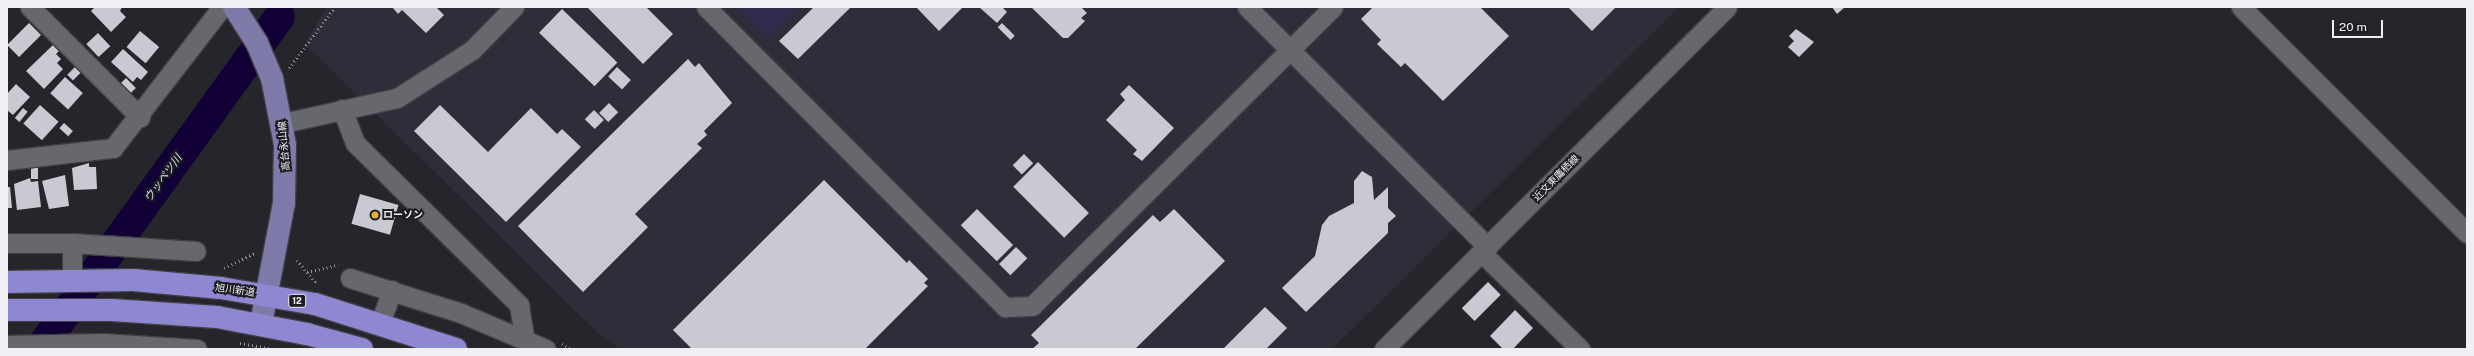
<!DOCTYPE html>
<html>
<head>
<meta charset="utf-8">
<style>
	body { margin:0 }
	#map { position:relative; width:2474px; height:356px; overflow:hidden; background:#25252b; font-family:"Public Sans","Noto Sans JP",sans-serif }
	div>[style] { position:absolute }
	.built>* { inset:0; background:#2e2e3a }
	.green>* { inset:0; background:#302d4e }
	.stream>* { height:5px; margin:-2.5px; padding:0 2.5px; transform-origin:2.5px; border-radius:2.5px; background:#110136 }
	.river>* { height:31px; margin:-15.5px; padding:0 15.5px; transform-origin:15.5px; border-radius:15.5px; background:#110136 }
	.building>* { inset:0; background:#c9c9d2; transform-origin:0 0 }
	.path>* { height:2.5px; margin-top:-1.25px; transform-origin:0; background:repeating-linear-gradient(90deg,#939398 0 1px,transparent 0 4px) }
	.roads { filter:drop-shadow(1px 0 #404045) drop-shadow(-1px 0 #404045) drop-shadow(0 1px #404045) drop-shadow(0 -1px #404045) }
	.minor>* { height:19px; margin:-9.5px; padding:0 9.5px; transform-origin:9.5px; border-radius:9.5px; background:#67676e }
	.major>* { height:22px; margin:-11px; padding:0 11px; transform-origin:11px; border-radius:11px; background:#7e7baa }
	.highway>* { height:22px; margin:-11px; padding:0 11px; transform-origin:11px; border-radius:11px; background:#8e88d2 }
	.dots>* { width:11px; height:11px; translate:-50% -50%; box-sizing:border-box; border:2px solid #1c1c22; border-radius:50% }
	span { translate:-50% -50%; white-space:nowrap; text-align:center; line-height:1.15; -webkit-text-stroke:4px #1c1c22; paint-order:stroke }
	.shield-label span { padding:1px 3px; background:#1c1c22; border:1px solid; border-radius:3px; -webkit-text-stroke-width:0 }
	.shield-label { font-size:9px; color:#f0f0f4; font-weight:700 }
	.street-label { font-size:10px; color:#f0f0f4 }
	.poi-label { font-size:10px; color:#f0f0f4; font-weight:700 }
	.left { translate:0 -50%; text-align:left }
	.water-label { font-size:11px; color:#e0e0f2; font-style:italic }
	.frame { position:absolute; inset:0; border:8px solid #f0f0f4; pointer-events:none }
	.scale { position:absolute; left:2332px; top:20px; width:51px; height:18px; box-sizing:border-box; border:2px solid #f0f0f4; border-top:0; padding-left:5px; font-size:12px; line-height:14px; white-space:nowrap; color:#f0f0f4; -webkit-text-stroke:3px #1c1c22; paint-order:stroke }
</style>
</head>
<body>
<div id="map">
	<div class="built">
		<div style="clip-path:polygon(326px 7px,1679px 7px,1332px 349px,620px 349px,602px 337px,305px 44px)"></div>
	</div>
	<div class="green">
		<div style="clip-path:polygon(736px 7px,799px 7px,768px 38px)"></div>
	</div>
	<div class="stream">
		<div style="left:279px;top:16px;width:11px;rotate:-52deg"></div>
	</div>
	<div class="river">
		<div style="left:39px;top:349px;width:410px;rotate:-54.2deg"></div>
	</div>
	<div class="building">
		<div style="clip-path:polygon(95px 7px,122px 7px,120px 11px,126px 17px,111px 32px,91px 11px)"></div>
		<div style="clip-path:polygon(392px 7px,436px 7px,444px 15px,426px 33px,402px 10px,398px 14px)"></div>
		<div style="clip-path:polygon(587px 7px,646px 7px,673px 34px,643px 64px)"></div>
		<div style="clip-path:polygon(814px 7px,851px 7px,798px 59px,779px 41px)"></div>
		<div style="clip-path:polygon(916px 7px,963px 7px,939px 31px)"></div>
		<div style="clip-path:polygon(979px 7px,1002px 7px,1007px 12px,997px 23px)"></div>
		<div style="clip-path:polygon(1031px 7px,1081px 7px,1087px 13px,1081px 18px,1085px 21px,1068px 38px,1063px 38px)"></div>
		<div style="clip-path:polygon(1373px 7px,1480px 7px,1509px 36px,1443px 101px,1405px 63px,1401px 67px,1377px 44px,1381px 40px,1361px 19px)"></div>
		<div style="clip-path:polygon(1568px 7px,1616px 7px,1592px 31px)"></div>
		<div style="clip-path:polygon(1832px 7px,1845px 7px,1837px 14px)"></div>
		<div style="left:562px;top:9px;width:77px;height:33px;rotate:44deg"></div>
		<div style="left:29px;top:23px;width:17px;height:31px;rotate:45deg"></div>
		<div style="left:1002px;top:23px;width:18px;height:6px;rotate:45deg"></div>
		<div style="clip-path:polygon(1796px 29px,1814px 42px,1799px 57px,1788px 47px,1794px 41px,1789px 36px)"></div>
		<div style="left:140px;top:31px;width:25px;height:21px;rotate:40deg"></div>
		<div style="left:98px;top:33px;width:18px;height:16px;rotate:47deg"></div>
		<div style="clip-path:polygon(53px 45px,59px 51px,56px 54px,61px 59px,57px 63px,63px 69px,44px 89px,26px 71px)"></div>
		<div style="clip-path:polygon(123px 49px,148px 72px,141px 80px,137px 77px,133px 82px,111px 62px)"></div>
		<div style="clip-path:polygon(688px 59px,695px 67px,699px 63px,732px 103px,704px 131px,707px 135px,697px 144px,702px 148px,635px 214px,648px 227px,583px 292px,518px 226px)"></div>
		<div style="left:75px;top:67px;width:8px;height:11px;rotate:45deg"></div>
		<div style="left:617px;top:67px;width:19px;height:13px;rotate:43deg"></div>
		<div style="left:65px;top:77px;width:24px;height:22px;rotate:42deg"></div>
		<div style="left:126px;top:78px;width:14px;height:8px;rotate:45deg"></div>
		<div style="clip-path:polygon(16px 84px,30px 97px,13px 115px,7px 110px,7px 94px)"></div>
		<div style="clip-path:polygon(1129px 85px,1174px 128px,1142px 161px,1133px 154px,1137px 150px,1106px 120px,1125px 100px,1120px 94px)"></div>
		<div style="left:609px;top:103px;width:13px;height:14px;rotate:45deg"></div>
		<div style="left:40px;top:105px;width:25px;height:25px;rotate:42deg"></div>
		<div style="clip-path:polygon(440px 105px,488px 152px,531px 108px,557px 134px,562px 129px,581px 147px,506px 222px,414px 131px)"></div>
		<div style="left:23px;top:108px;width:6px;height:13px;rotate:39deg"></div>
		<div style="left:594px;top:110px;width:14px;height:13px;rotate:45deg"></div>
		<div style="left:64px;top:123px;width:12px;height:7px;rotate:42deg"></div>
		<div style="left:1024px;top:154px;width:13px;height:16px;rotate:45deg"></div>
		<div style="left:1038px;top:162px;width:72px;height:35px;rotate:45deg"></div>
		<div style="clip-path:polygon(89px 163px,89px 167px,96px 167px,97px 189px,74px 190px,72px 168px)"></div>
		<div style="left:31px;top:167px;width:7px;height:12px"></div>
		<div style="clip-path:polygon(1362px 171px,1372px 177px,1374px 200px,1388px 187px,1388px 208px,1396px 216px,1388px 223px,1388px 233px,1306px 312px,1282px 288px,1315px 256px,1322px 225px,1329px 216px,1354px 203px,1354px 181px)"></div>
		<div style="clip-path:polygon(65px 175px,69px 206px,49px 209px,42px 181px)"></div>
		<div style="clip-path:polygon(30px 178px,31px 182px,38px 181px,41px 207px,17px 210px,14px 184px)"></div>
		<div style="clip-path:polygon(824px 180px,907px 263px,909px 260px,928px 279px,924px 283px,928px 286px,865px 349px,692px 349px,673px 330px)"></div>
		<div style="clip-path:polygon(7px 187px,10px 187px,12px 208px,7px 208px)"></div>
		<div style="left:360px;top:194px;width:40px;height:31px;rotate:16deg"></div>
		<div style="left:977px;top:209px;width:51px;height:23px;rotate:45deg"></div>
		<div style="clip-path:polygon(1174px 209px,1225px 261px,1135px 349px,1032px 349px,1039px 343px,1031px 335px,1153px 215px,1160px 222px)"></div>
		<div style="left:1016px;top:247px;width:16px;height:24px;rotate:45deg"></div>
		<div style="left:1488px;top:282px;width:18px;height:37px;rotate:45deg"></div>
		<div style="clip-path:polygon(1265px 307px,1287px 328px,1266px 349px,1223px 349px)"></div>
		<div style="clip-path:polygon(1515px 310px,1533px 328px,1513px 349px,1503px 349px,1490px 336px)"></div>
	</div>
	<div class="path">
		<div style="left:289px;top:68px;width:76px;rotate:-53deg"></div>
		<div style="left:297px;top:260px;width:31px;rotate:50deg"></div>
		<div style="left:224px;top:268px;width:34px;rotate:-26deg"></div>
		<div style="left:307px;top:272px;width:32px;rotate:-13deg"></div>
		<div style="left:240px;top:343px;width:34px;rotate:10deg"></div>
		<div style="left:562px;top:344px;width:11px;rotate:27deg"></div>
	</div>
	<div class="roads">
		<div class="minor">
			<div style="left:30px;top:7px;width:156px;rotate:45deg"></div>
			<div style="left:706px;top:7px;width:424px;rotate:45.1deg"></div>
			<div style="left:1005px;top:307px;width:27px;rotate:-2deg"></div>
			<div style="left:1032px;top:306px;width:424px;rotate:-44.8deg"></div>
			<div style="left:1247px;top:7px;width:340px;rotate:44.9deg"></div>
			<div style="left:2241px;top:7px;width:320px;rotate:45deg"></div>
			<div style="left:342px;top:109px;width:36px;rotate:69deg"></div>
			<div style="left:355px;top:143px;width:231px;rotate:44.6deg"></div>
			<div style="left:519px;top:305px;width:33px;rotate:81deg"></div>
			<div style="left:283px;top:123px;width:117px;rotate:-12.4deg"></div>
			<div style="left:397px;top:98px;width:89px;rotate:-32.6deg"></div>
			<div style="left:472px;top:50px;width:60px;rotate:-45.7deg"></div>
			<div style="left:7px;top:160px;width:107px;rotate:-6.5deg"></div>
			<div style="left:113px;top:148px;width:178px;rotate:-52.3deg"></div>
			<div style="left:7px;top:243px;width:65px"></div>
			<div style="left:72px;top:243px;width:36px;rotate:90deg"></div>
			<div style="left:72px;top:243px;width:124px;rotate:3.7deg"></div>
			<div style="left:1481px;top:252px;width:139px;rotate:44.4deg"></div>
			<div style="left:350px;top:278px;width:116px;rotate:17.5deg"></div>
			<div style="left:461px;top:313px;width:92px;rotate:23deg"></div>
			<div style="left:380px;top:323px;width:35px;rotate:-70deg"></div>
			<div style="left:7px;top:345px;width:96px;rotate:-1.2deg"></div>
			<div style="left:103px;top:343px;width:94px;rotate:3.7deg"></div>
			<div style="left:1384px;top:349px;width:484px;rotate:-44.9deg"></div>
		</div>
		<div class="major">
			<div style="left:234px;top:7px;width:43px;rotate:57.4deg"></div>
			<div style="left:257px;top:43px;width:38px;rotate:67deg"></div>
			<div style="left:272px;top:78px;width:68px;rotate:79deg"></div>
			<div style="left:285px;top:145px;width:58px;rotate:91deg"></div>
			<div style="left:284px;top:203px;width:123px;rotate:100.8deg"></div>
		</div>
		<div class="highway">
			<div style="left:7px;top:282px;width:126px;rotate:-0.9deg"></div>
			<div style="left:133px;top:280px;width:88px;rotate:5.2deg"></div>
			<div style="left:221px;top:288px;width:95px;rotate:9.7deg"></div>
			<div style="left:315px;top:304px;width:148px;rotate:17.7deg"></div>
			<div style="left:7px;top:310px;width:105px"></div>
			<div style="left:112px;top:310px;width:105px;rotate:3.8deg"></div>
			<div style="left:217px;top:317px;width:92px;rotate:10.7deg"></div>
			<div style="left:307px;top:334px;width:57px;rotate:15.3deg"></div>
		</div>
	</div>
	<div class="dots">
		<div style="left:375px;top:215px;background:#eaaa39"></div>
	</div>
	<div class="shield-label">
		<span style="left:297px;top:301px">12</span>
	</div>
	<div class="street-label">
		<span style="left:284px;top:146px;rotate:-95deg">高台永山線</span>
		<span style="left:1556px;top:178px;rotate:-45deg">近文東鷹栖線</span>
		<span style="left:235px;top:290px;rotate:8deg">旭川新道</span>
	</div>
	<div class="poi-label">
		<span class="left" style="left:383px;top:215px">ローソン</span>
	</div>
	<div class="water-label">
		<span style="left:163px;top:178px;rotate:-54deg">ウッペツ川</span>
	</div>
	<div class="frame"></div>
	<div class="scale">20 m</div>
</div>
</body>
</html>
